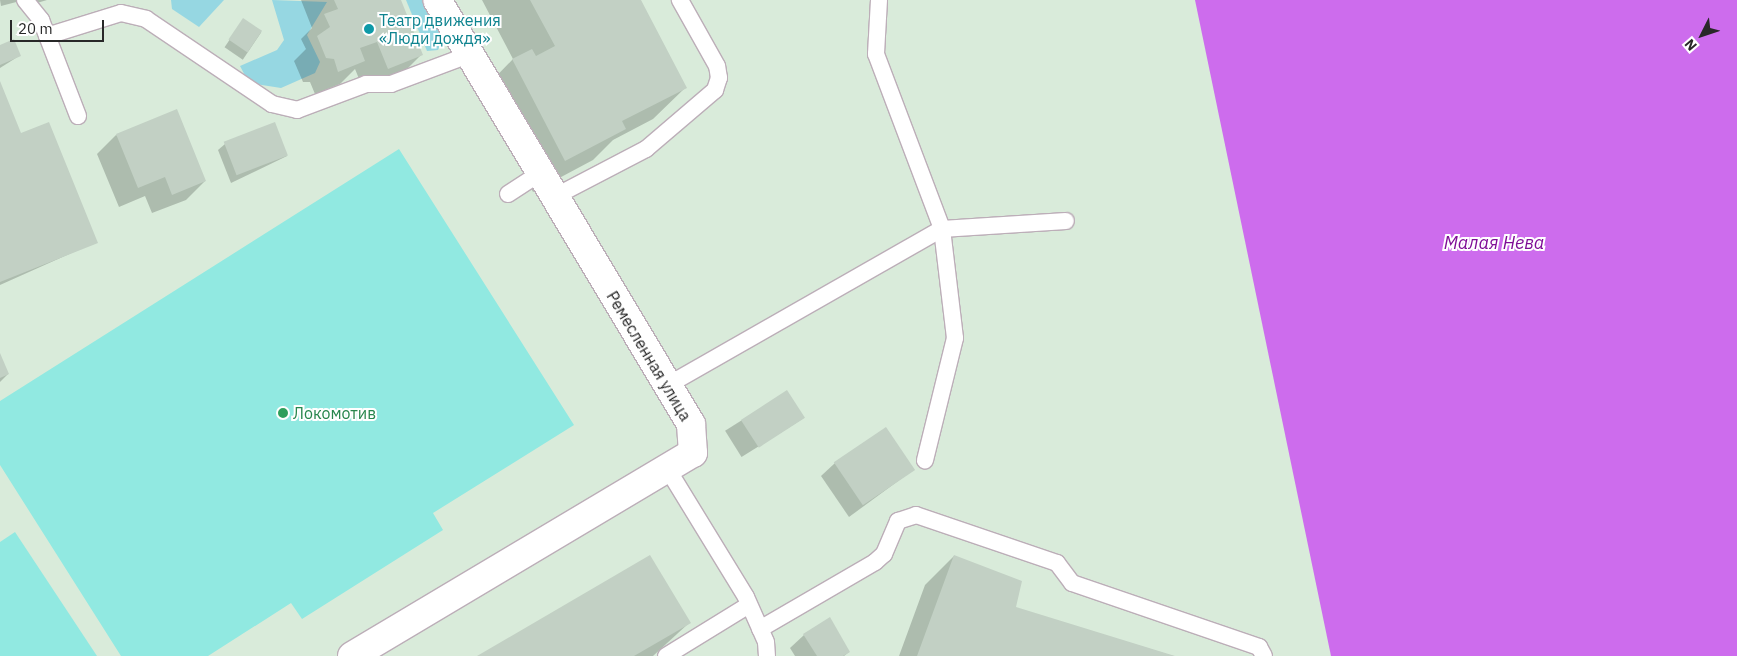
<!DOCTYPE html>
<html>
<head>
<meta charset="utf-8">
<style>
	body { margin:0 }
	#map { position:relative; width:1737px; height:656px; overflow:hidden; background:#d9ebda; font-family:"IBM Plex Sans",sans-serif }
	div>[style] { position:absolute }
	.green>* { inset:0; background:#96d7e2 }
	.pitch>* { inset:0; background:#91e9e1 }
	.water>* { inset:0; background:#cd6ced }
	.shadow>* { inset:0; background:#0003; transform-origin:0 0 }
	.building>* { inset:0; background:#c2d0c4; transform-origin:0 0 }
	.roads { filter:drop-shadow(1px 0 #bcaeb8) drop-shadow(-1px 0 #bcaeb8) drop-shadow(0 1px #bcaeb8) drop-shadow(0 -1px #bcaeb8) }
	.service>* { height:16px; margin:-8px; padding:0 8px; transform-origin:8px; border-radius:8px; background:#fff }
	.minor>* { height:28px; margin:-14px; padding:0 14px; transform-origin:14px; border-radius:14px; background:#fff }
	.dots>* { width:14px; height:14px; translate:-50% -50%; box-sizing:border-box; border:2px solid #fff; border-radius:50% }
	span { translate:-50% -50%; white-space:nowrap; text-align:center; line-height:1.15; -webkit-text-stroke:4px #fff; paint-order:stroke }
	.culture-label { font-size:16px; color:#0d838f }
	.left { translate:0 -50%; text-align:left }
	.street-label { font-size:16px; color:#282828 }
	.leisure-label { font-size:16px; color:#27864d }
	.water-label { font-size:18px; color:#7f0e96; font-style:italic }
	.north { position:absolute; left:1677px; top:10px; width:50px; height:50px; -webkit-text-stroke:4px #fff; paint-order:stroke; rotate:229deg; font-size:14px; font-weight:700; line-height:20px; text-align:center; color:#282828 }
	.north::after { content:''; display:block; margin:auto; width:18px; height:22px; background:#282828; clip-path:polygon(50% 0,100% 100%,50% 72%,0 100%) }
	.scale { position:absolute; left:10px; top:20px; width:94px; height:22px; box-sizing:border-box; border:2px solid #282828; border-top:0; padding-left:6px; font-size:15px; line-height:18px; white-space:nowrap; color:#282828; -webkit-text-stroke:4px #fff; paint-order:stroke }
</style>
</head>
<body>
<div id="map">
	<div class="green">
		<div style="clip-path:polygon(171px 0,224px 0,199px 27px,172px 9px)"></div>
		<div style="clip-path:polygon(272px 0,327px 2px,307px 35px,320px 62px,315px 73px,281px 88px,249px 83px,240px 66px,277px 50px,284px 40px)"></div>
		<div style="clip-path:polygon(406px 0,425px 0,444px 35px,438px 50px,427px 51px)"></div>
	</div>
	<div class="pitch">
		<div style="clip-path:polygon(399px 149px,574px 425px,433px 513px,443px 530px,302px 619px,291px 603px,208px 656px,121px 656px,0 465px,0 401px)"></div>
		<div style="clip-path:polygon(15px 532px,97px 656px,0 656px,0 542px)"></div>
	</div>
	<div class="water">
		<div style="clip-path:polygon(1195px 0,1737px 0,1737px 656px,1331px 656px)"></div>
	</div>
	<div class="shadow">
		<div style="clip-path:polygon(0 0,24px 0,1px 6px)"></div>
		<div style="clip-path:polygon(36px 0,47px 0,37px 3px)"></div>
		<div style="clip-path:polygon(301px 0,400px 0,422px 54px,398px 78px,364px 91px,355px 69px,340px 84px,315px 94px,310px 82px,303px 82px,294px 61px,306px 49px,301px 39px,312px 28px)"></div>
		<div style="clip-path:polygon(482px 0,639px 0,685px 88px,653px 119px,613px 140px,593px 160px,533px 192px,481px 92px,513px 59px)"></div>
		<div style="left:243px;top:20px;width:22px;height:33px;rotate:34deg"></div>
		<div style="clip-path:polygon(0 46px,19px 56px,0 68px)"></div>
		<div style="clip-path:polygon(0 84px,20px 134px,96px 242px,0 285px)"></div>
		<div style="clip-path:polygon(116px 135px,205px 181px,186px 200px,152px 213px,145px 196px,119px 207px,97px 154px)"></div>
		<div style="clip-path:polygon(225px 144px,287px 156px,231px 183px,218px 150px)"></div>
		<div style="clip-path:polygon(0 356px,8px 374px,0 382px)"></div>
		<div style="left:787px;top:392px;width:31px;height:73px;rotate:58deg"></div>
		<div style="clip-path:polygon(835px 463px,913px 470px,849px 517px,821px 476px)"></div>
		<div style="clip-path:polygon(954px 556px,1015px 608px,1173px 656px,899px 656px,925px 585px)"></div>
		<div style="clip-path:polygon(689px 623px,653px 656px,479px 656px)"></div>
		<div style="clip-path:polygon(804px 635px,849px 652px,844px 656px,795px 656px,790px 648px)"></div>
	</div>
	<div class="building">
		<div style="clip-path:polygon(334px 0,401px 0,423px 55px,388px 69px,377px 42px,360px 48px,365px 61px,338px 72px,334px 59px,326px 58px,317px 36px,330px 27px,324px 14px,338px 9px)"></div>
		<div style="clip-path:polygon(530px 0,641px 0,687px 88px,622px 121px,626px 129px,565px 161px,512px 59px,532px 49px,536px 56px,555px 46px)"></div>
		<div style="left:243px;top:18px;width:23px;height:26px;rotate:34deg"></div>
		<div style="clip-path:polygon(14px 39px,21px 56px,0 65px,0 45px)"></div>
		<div style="clip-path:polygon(0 81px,21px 133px,49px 122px,98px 243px,0 282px)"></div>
		<div style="clip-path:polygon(177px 109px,206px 181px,172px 195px,165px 177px,138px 188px,116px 134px)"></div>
		<div style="left:275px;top:122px;width:36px;height:55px;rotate:69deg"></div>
		<div style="clip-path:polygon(0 353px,9px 374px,0 378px)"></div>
		<div style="left:787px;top:390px;width:33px;height:55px;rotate:57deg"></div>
		<div style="left:886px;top:427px;width:52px;height:63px;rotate:56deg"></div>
		<div style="clip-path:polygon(650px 555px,691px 623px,634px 656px,477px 656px)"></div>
		<div style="clip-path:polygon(954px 555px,1022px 581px,1016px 607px,1175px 656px,917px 656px)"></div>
		<div style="clip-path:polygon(830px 617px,850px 652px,843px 656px,817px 656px,803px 634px)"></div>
	</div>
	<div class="roads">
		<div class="service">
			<div style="left:25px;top:0;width:26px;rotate:51deg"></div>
			<div style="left:41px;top:20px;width:103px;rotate:68.9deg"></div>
			<div style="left:879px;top:0;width:54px;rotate:93.2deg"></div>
			<div style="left:876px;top:54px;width:187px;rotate:69.3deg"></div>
			<div style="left:942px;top:229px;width:110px;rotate:83.2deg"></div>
			<div style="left:955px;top:338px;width:126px;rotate:103.8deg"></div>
			<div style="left:47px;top:36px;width:77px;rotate:-17.3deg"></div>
			<div style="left:121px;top:13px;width:26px;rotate:13deg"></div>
			<div style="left:146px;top:19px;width:152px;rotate:34deg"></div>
			<div style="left:272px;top:104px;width:26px;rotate:13deg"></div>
			<div style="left:297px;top:110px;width:74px;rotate:-20.6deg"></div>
			<div style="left:366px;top:84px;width:25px"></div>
			<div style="left:391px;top:84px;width:82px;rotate:-20.6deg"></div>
			<div style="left:508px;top:194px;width:38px;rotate:-33deg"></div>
			<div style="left:554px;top:197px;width:104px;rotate:-27.6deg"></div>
			<div style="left:646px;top:149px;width:91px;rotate:-40.5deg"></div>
			<div style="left:715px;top:90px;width:13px;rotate:-72deg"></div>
			<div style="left:719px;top:78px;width:12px;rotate:-99deg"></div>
			<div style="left:717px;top:66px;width:76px;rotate:-119.3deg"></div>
			<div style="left:668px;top:385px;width:315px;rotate:-29.7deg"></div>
			<div style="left:942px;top:229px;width:124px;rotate:-3.7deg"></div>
			<div style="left:667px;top:468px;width:151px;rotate:58.5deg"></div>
			<div style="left:746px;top:597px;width:49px;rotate:66deg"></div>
			<div style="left:766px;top:642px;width:14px;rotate:86deg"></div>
			<div style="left:760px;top:629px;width:133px;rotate:-30.2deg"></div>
			<div style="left:875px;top:562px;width:12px;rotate:-42deg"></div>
			<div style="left:884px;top:554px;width:36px;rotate:-67deg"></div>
			<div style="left:898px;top:521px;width:19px;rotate:-18deg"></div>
			<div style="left:916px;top:515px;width:149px;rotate:18.8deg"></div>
			<div style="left:1057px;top:563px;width:25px;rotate:53deg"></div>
			<div style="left:1072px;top:583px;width:198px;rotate:18.9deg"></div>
			<div style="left:1259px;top:647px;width:10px;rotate:61deg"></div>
			<div style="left:666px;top:656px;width:97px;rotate:-31.6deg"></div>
		</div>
		<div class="minor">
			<div style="left:352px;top:656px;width:397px;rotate:-30.8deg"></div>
			<div style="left:693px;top:453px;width:29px;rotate:-94deg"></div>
			<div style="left:691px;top:424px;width:494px;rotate:-120.9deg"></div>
		</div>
	</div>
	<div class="dots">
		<div style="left:369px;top:29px;background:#0f9aa8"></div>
		<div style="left:283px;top:413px;background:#2e9e5b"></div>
	</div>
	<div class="culture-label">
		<span class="left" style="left:379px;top:29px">Театр движения<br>«Люди дождя»</span>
	</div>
	<div class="street-label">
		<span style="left:649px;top:356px;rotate:59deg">Ремесленная улица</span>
	</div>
	<div class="leisure-label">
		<span class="left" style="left:293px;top:413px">Локомотив</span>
	</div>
	<div class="water-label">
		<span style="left:1494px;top:243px">Малая Нева</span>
	</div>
	<div class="north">N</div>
	<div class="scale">20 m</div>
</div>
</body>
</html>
